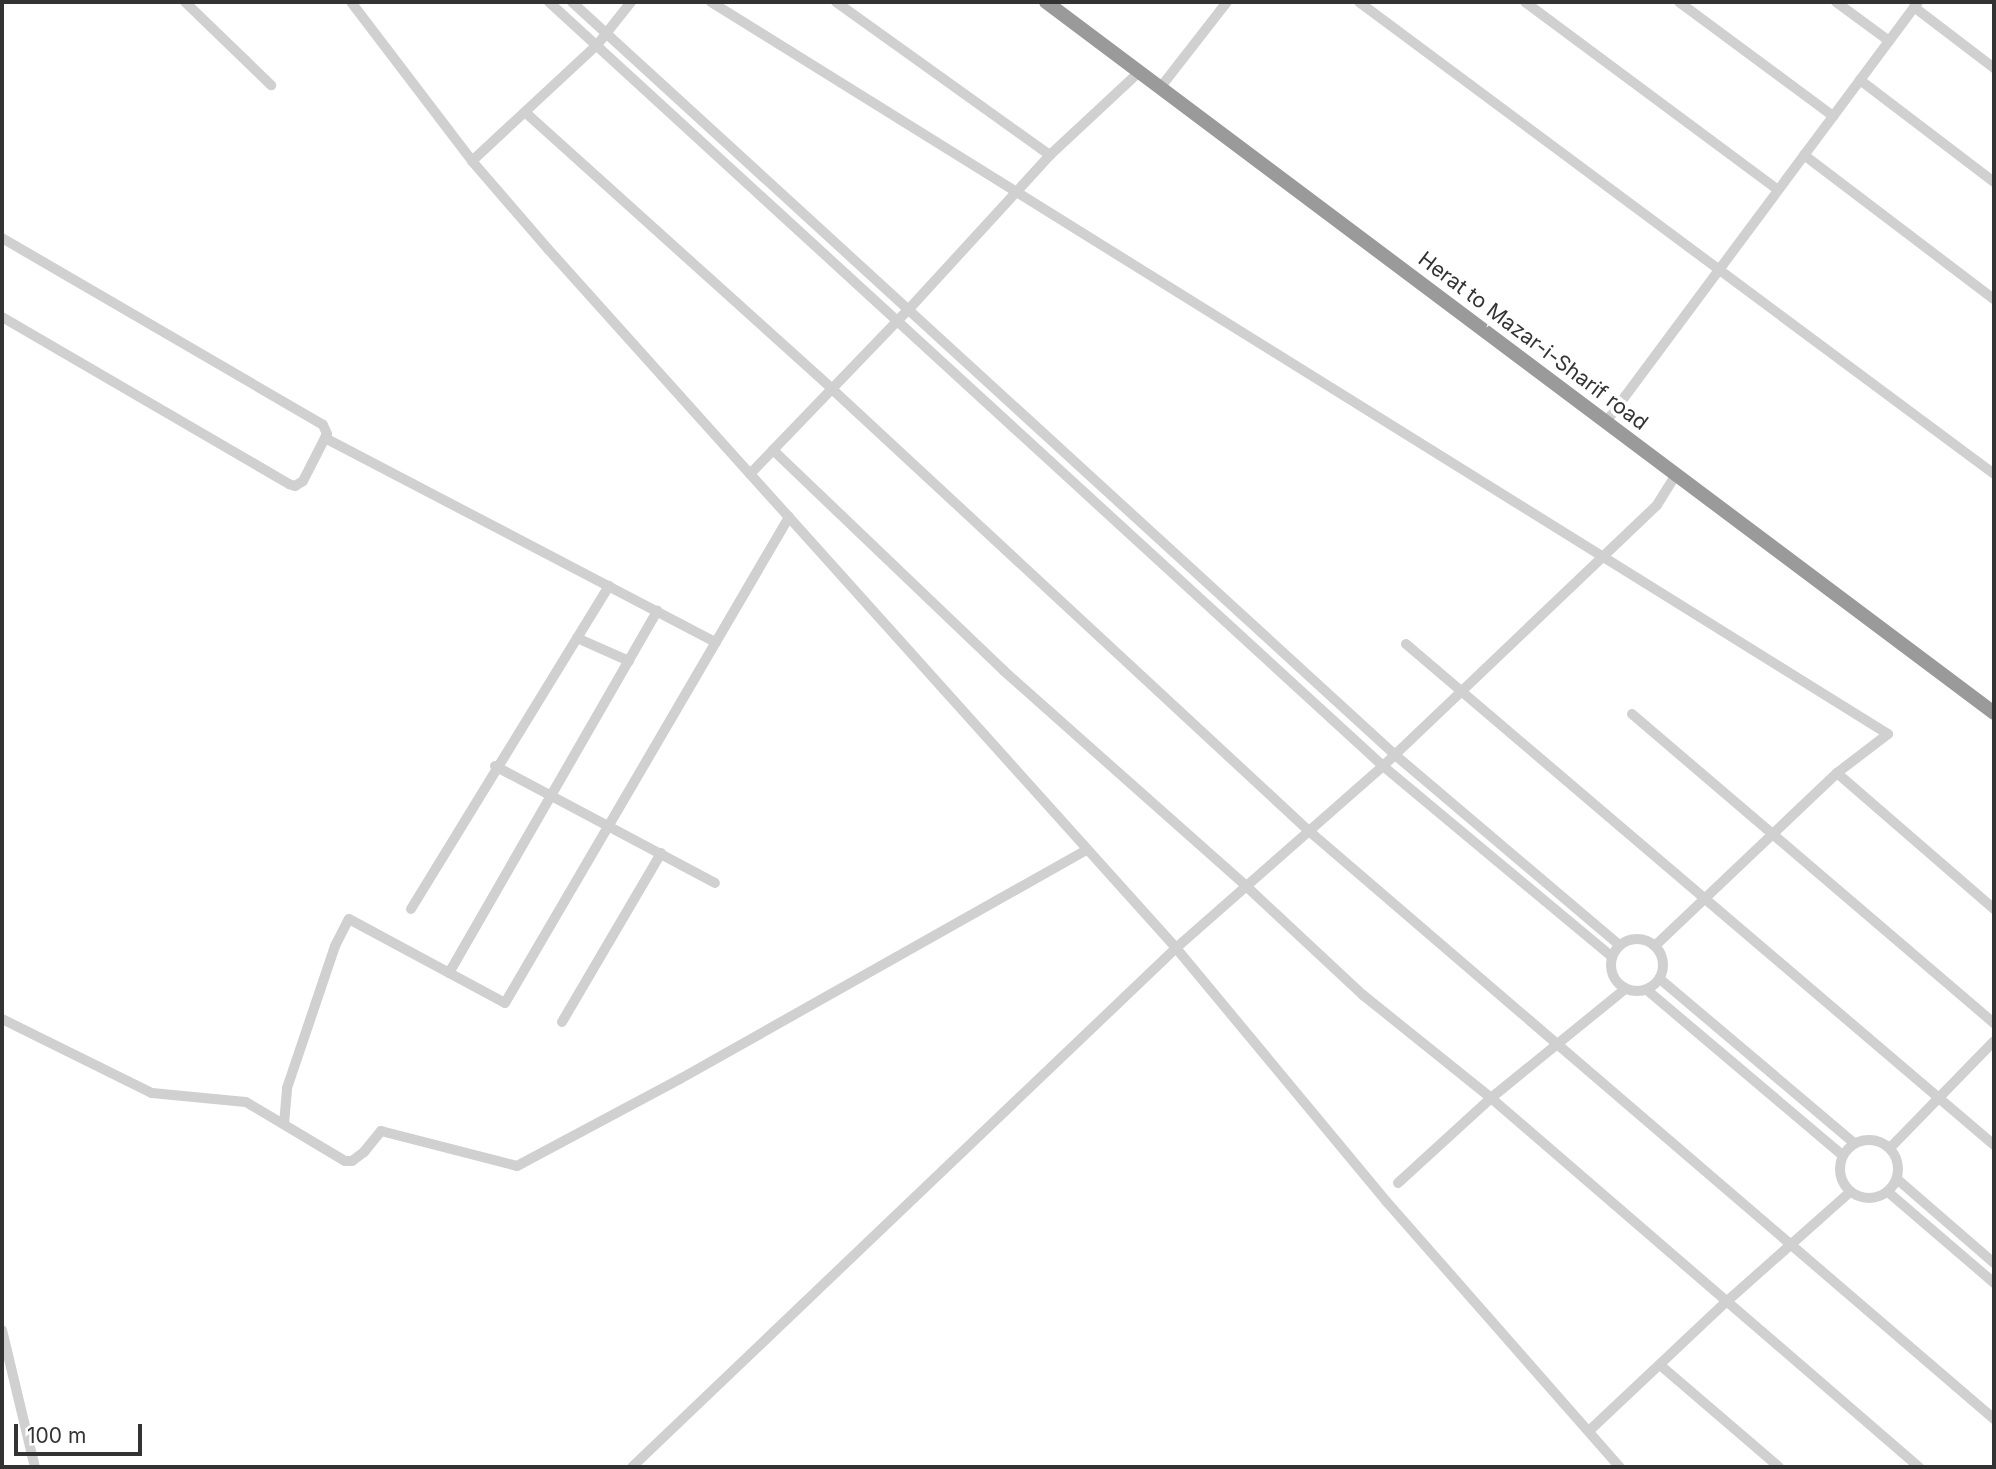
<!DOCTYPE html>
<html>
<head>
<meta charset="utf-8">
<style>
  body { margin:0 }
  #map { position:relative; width:1996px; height:1469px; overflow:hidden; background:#fff; font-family:Inter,sans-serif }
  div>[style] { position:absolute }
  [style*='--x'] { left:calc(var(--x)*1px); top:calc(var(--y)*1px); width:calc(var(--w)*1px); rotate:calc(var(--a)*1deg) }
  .minor>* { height:10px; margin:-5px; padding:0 5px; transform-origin:5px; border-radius:5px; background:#d0d0d0 }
  .minor>.ring { margin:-5px; padding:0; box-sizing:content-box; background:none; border:10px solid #d0d0d0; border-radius:50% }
  .highway>* { height:14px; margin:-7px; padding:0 7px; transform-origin:7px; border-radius:7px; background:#9a9a9a }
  span { translate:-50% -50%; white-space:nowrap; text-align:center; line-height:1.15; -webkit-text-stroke:7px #fff; paint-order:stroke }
  .street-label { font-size:21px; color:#333 }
  .frame { position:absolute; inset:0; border:4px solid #333; pointer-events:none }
  .scale { position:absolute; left:14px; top:1424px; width:128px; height:32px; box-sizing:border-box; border:4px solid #333; border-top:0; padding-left:9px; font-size:21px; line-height:24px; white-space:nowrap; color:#333; -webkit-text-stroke:5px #fff; paint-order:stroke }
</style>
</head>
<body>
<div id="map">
  <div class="minor">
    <i style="--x:185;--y:2;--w:120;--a:44"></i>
    <i style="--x:351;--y:2;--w:200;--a:52.7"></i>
    <i style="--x:472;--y:161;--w:116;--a:49.2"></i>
    <i style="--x:548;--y:249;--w:940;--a:48.06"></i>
    <i style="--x:1176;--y:948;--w:329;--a:50.3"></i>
    <i style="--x:1386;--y:1201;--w:354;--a:48.7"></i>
    <i style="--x:549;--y:2;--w:1131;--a:42.49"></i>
    <i style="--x:1383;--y:766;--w:298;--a:39.8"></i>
    <i style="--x:572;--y:2;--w:1114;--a:42.45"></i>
    <i style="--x:1394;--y:754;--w:295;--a:40.3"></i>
    <i style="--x:711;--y:2;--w:1386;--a:31.88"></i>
    <i style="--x:1888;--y:734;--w:64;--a:142.6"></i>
    <i style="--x:1837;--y:773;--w:251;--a:136.5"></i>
    <i style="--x:836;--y:2;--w:263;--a:35.6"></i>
    <i style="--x:1359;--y:2;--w:791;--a:36.62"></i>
    <i style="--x:1525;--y:2;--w:315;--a:36.6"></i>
    <i style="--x:1679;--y:2;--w:192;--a:36.5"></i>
    <i style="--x:1836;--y:2;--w:66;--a:36.3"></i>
    <i style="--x:1914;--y:7;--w:101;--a:37.3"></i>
    <i style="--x:1860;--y:80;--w:168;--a:37.3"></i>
    <i style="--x:1160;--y:88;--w:109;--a:-52.1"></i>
    <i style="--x:526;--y:113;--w:412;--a:42"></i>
    <i style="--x:832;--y:389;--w:650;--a:42.82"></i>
    <i style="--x:1309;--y:831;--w:903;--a:40.64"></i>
    <i style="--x:1804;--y:155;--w:238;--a:37.2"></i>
    <i style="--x:472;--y:161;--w:171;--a:-42.9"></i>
    <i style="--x:597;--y:45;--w:55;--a:-51.7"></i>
    <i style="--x:2;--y:238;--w:371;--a:30.2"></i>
    <i style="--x:323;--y:425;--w:10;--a:66"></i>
    <i style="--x:327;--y:434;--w:53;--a:117.1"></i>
    <i style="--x:303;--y:481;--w:9;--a:148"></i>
    <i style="--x:295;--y:486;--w:6;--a:-162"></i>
    <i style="--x:289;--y:484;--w:332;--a:-149.8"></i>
    <i style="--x:1606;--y:422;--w:523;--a:-53.39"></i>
    <i style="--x:325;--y:438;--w:441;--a:27.6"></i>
    <i style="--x:773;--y:450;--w:320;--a:43.7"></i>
    <i style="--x:1004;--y:671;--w:324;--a:41.6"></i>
    <i style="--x:1246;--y:886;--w:160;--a:43"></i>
    <i style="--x:1363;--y:995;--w:164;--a:38.8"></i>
    <i style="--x:1491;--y:1098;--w:565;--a:40.77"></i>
    <i style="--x:750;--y:474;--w:229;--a:-46.1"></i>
    <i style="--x:909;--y:309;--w:209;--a:-47.5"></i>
    <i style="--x:1050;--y:155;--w:122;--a:-43"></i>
    <i style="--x:577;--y:638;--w:57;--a:23.9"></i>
    <i style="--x:1406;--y:644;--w:772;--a:40.43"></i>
    <i style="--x:1632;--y:714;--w:476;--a:40.5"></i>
    <i style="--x:495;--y:766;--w:249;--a:28"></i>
    <i style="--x:1837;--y:773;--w:208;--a:40.9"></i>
    <i style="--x:411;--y:909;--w:379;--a:-58.5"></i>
    <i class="ring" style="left:1611px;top:939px;width:42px;height:42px"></i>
    <i style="--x:449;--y:973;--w:418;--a:-60.1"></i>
    <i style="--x:1660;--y:979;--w:254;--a:40.2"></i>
    <i style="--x:1647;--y:990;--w:255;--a:40.2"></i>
    <i style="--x:2;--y:1019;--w:167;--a:26.3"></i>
    <i style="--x:152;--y:1093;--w:94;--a:5.5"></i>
    <i style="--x:246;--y:1102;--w:115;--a:30.8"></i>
    <i style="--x:345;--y:1161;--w:7;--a:0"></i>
    <i style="--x:352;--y:1161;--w:15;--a:-37"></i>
    <i style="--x:364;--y:1152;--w:27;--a:-51"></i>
    <i style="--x:381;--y:1131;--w:140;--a:14.4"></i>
    <i style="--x:517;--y:1166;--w:185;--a:-28.1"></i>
    <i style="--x:680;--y:1079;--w:467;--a:-29.4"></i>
    <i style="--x:562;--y:1022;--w:196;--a:-59.6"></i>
    <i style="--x:284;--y:1124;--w:36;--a:-85"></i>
    <i style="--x:287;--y:1088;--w:150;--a:-71.3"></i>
    <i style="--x:335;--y:946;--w:30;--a:-63"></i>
    <i style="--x:349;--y:919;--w:177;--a:28.3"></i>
    <i style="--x:505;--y:1003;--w:563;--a:-59.7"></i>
    <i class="ring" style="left:1840px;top:1140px;width:48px;height:48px"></i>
    <i style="--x:1890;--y:1148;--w:149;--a:-45.8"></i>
    <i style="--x:1897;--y:1179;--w:128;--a:40.9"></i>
    <i style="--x:1398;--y:1183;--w:126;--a:-42.4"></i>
    <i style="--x:1491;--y:1098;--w:173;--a:-39.1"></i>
    <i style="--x:1888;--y:1192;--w:140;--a:40.6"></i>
    <i style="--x:2;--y:1330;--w:141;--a:76.5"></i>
    <i style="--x:1660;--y:1365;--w:157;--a:40.6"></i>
    <i style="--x:1590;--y:1430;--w:185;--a:-43.3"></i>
    <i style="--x:1725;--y:1303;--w:167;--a:-41.6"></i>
    <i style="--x:632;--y:1467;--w:752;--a:-43.65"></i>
    <i style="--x:1176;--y:948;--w:276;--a:-41.3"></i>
    <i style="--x:1383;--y:766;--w:378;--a:-43.6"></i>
    <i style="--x:1657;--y:505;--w:36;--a:-58"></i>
  </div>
  <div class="highway">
    <i style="--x:1046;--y:2;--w:1185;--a:36.87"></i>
  </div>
  <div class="street-label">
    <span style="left:1533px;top:341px;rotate:37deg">Herat to Mazar-i-Sharif road</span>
  </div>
  <div class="frame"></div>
  <div class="scale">100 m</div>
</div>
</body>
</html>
